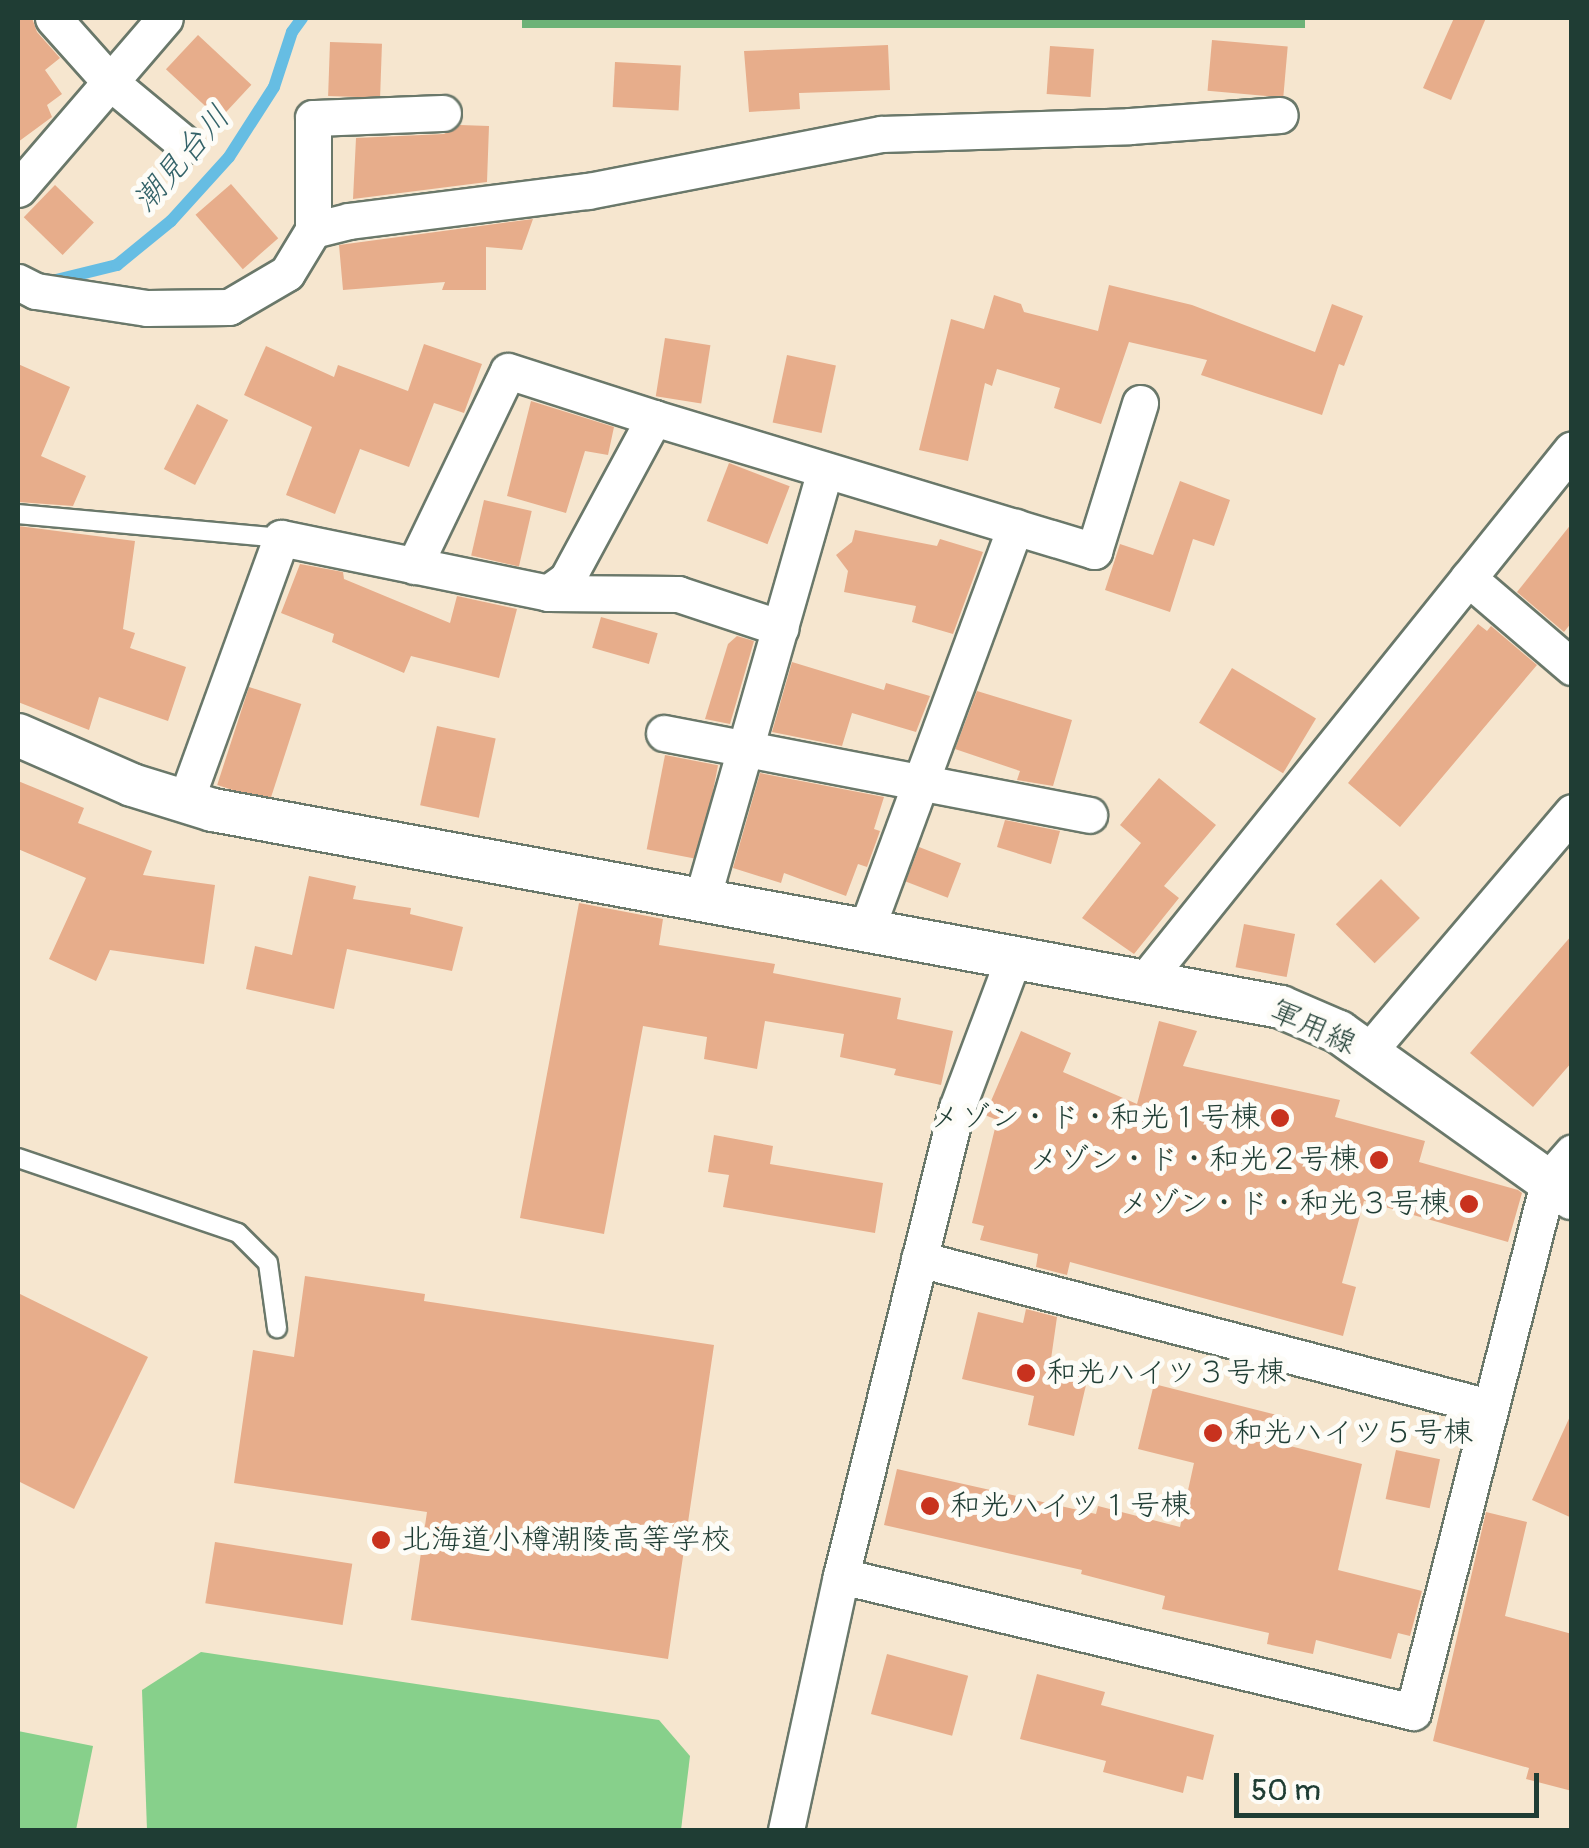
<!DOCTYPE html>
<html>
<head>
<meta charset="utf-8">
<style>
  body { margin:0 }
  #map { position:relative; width:1589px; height:1848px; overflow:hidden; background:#f6e6cf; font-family:Pangolin,"Klee One",sans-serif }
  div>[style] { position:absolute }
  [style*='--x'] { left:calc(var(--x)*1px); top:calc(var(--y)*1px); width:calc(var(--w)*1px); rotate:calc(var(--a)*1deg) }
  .green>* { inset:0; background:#87d08b }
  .forest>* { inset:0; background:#6db277; transform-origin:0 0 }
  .stream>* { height:12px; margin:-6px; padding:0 6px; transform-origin:6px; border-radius:6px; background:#66bde3 }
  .building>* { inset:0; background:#e7ad8b; transform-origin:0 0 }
  .roads { filter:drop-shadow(2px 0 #6a786a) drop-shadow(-2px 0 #6a786a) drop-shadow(0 2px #6a786a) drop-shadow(0 -2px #6a786a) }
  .service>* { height:18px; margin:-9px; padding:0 9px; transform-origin:9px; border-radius:9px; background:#fff }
  .minor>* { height:35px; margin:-17.5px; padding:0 17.5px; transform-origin:17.5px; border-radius:17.5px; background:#fff }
  .tertiary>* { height:42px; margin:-21px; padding:0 21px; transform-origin:21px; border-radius:21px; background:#fff }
  .dots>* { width:28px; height:28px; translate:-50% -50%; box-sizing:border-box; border:5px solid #fdfcf7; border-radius:50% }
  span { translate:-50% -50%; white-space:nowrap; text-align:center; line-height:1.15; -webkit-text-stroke:10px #fdfcf7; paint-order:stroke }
  .street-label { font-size:30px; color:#1f3d34 }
  .poi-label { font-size:30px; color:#1f3d34 }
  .right { translate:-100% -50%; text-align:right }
  .left { translate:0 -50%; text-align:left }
  .water-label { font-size:32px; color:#346369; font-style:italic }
  .frame { position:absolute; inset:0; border:20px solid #1f3d34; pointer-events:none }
  .scale { position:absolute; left:1234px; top:1773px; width:305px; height:45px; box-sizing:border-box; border:5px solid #1f3d34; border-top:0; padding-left:12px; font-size:30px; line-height:35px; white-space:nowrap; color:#1f3d34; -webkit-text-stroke:8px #fdfcf7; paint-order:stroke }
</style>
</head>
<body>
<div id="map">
  <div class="green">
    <i style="clip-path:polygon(201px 1652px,659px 1720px,690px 1756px,681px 1830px,147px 1830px,142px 1690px)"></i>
    <i style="clip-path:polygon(18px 1731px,93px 1746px,76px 1830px,18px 1830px)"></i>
  </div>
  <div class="forest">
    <i style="left:522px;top:18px;width:783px;height:10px"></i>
  </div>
  <div class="stream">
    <i style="--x:52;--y:281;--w:67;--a:-13.8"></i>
    <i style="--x:117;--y:265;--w:70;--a:-39.2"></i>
    <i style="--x:171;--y:221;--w:86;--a:-47.8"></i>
    <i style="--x:229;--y:157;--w:83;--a:-57.3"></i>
    <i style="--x:274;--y:87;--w:58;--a:-71.9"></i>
    <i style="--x:292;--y:32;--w:17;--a:-54"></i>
  </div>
  <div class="building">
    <i style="clip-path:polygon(18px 18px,32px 18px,37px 32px,60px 58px,45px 70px,62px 94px,47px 105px,52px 117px,18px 142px)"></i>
    <i style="clip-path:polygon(1454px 18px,1486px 18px,1451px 100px,1423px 88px)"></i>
    <i style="left:198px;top:35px;width:73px;height:47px;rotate:43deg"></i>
    <i style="left:1212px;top:40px;width:76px;height:51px;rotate:5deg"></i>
    <i style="left:330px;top:42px;width:52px;height:54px;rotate:2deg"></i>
    <i style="clip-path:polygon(888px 45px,890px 90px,799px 93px,800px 109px,749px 112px,744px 51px)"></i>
    <i style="left:1050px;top:46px;width:44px;height:48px;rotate:4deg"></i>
    <i style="left:615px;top:62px;width:66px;height:45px;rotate:3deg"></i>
    <i style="clip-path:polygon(460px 125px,489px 126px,487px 182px,353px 199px,356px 138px,444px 134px)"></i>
    <i style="left:231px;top:184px;width:72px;height:47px;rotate:49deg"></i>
    <i style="left:55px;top:185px;width:54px;height:45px;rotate:44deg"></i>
    <i style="clip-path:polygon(533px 219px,522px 250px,486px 247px,486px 290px,442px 290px,445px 282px,343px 290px,339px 245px)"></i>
    <i style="clip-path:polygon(1109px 285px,1192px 305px,1315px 352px,1332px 304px,1363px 316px,1344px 366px,1339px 364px,1322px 415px,1201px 375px,1207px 360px,1129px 342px,1101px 424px,1054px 408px,1060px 388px,997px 369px,992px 386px,985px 383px,968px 461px,919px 450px,951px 319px,984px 329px,994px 295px,1021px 304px,1024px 312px,1098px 331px)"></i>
    <i style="left:665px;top:338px;width:46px;height:59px;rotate:9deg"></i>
    <i style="clip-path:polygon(424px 344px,482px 364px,464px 413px,434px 403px,409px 467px,360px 449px,335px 514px,286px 495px,312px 427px,244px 395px,266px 346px,334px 377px,338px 365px,408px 391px)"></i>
    <i style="left:787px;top:355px;width:50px;height:69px;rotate:12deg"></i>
    <i style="clip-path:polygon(18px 364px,70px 387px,41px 456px,86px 476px,73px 506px,18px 502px)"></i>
    <i style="clip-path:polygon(531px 401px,614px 427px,608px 455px,585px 451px,566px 513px,507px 496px)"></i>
    <i style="left:197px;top:404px;width:35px;height:73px;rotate:27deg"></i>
    <i style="left:729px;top:463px;width:65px;height:62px;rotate:21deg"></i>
    <i style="clip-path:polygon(1180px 481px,1230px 500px,1214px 546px,1193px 539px,1170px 612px,1105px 590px,1120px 544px,1153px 555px)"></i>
    <i style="left:484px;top:500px;width:49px;height:57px;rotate:13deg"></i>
    <i style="clip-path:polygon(1572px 523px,1572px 622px,1564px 632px,1517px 592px)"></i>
    <i style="clip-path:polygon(18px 526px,135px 541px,123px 629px,135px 633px,130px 648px,186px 667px,168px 721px,99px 697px,89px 730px,18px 702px)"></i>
    <i style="clip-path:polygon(855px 530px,937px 546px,940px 539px,983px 552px,953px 634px,912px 622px,916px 606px,844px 592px,848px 571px,836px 555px,852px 542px)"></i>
    <i style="clip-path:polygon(300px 564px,343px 572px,344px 579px,450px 623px,457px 596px,517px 609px,499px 678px,411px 656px,404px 673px,332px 642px,334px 634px,281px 613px)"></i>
    <i style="left:601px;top:617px;width:59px;height:32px;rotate:16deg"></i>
    <i style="clip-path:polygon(1478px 624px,1487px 631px,1491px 626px,1537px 665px,1400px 827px,1348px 783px)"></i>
    <i style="clip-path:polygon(737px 636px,754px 641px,730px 724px,705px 719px,728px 644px)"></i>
    <i style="clip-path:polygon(792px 662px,884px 690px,886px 683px,930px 696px,916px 732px,852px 713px,842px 746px,772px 732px)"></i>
    <i style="left:1232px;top:668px;width:98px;height:64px;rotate:31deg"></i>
    <i style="left:249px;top:687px;width:55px;height:103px;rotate:18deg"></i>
    <i style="clip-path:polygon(977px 691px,1072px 720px,1053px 786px,1017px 780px,1020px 771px,955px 749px)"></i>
    <i style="left:437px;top:726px;width:60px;height:81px;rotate:12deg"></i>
    <i style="left:665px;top:755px;width:54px;height:96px;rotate:11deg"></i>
    <i style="clip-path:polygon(760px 773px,884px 797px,874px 829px,880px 831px,867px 867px,858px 864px,846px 896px,784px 873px,781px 883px,733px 868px)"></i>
    <i style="clip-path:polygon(1159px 778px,1216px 825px,1164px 886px,1179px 898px,1134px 954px,1082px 918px,1141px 843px,1120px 825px)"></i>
    <i style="clip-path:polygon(18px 781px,84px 808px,78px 823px,152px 851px,143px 875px,215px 885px,204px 964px,110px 950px,96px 981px,49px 959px,86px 878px,18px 849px)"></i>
    <i style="clip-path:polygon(1005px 820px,1060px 831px,1051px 864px,997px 847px)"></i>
    <i style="left:919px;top:847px;width:45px;height:37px;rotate:21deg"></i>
    <i style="clip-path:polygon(309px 876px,356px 886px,353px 899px,411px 908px,410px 914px,463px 927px,452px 971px,347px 949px,334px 1009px,246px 989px,255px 946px,292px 955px)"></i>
    <i style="left:1381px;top:879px;width:55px;height:64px;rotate:45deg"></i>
    <i style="clip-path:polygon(579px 903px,663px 919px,659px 945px,775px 964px,773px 973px,901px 998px,897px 1019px,953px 1031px,941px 1085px,894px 1075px,896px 1069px,840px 1057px,844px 1034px,765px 1021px,757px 1069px,704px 1059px,707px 1037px,643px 1026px,604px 1234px,520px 1218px)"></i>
    <i style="left:1244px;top:924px;width:52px;height:44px;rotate:11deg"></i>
    <i style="clip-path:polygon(1572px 935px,1572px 1062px,1533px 1107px,1470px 1053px)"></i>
    <i style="clip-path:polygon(1159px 1021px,1197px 1031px,1183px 1066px,1340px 1100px,1335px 1117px,1425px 1141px,1419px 1162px,1518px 1190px,1522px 1193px,1508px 1242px,1364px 1201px,1342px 1283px,1356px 1287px,1343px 1336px,1070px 1262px,1067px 1275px,1036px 1267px,1038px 1254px,980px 1240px,984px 1226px,972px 1223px,997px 1120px,985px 1115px,1021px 1031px,1071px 1053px,1063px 1072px,1137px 1104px)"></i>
    <i style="clip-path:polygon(714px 1135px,773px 1146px,770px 1164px,883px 1183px,875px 1233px,723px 1207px,729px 1175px,708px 1172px)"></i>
    <i style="clip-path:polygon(305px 1276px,425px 1294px,424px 1301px,714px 1345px,668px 1659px,411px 1620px,427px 1512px,234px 1483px,253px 1350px,294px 1357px)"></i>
    <i style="clip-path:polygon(18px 1293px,148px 1357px,74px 1509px,18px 1481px)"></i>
    <i style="clip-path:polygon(1026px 1309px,1057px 1317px,1051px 1359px,1090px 1368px,1074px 1436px,1028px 1425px,1034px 1396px,962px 1379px,978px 1312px,1023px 1323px)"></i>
    <i style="clip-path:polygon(1154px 1384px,1289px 1418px,1282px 1444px,1362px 1464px,1338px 1570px,1422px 1591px,1410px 1636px,1398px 1633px,1391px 1659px,1316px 1640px,1313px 1654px,1267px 1644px,1269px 1633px,1162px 1609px,1165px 1596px,1081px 1574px,1082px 1570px,884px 1525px,897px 1469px,1096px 1514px,1098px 1506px,1180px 1527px,1194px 1463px,1138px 1449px)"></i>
    <i style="clip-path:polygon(1572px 1412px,1572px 1518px,1532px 1500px)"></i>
    <i style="left:1396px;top:1450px;width:45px;height:50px;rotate:12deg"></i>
    <i style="clip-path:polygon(1486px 1512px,1527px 1522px,1505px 1616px,1572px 1634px,1572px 1791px,1526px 1779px,1529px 1768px,1433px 1741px)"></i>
    <i style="left:215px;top:1542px;width:139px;height:62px;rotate:9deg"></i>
    <i style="left:887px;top:1654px;width:84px;height:62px;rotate:15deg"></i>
    <i style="clip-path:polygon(1037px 1674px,1105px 1692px,1101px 1705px,1214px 1735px,1203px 1780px,1187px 1776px,1183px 1793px,1103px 1772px,1106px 1761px,1020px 1739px)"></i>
  </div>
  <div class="roads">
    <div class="service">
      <i style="--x:18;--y:514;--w:264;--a:5.2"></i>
      <i style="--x:18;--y:1158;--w:232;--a:18.8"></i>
      <i style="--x:238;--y:1233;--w:42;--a:45"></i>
      <i style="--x:268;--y:1263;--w:66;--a:82.1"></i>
    </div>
    <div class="minor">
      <i style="--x:53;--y:18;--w:86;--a:48.3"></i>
      <i style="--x:110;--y:82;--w:99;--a:39.7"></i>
      <i style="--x:18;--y:189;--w:225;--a:-49.3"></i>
      <i style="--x:313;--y:230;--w:112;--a:-90"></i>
      <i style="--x:313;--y:118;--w:130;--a:-2.2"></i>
      <i style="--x:18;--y:282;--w:20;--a:27"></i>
      <i style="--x:36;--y:291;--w:112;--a:8.7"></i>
      <i style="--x:147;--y:308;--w:82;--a:-0.7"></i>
      <i style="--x:229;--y:307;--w:67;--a:-30.4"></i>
      <i style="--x:287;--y:273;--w:50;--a:-58.8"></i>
      <i style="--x:313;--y:230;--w:37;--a:-14"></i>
      <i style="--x:349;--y:221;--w:241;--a:-7.2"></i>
      <i style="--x:588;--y:191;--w:298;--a:-11"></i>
      <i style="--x:881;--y:134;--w:249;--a:-1.8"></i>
      <i style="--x:1130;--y:126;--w:150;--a:-4.2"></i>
      <i style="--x:414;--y:566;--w:216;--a:-64.3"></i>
      <i style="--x:508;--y:371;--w:153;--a:17.8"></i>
      <i style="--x:1468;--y:578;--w:137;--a:40.6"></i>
      <i style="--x:548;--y:593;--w:130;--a:0.4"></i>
      <i style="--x:678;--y:594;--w:108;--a:18.3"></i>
      <i style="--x:664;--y:733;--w:433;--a:10.9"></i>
      <i style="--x:185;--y:802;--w:281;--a:-70"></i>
      <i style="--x:281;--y:538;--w:273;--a:11.6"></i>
      <i style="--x:548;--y:593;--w:24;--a:-36"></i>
      <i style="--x:567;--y:579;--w:183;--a:-61.6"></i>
      <i style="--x:654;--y:418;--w:460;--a:16.8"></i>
      <i style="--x:1094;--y:551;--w:155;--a:-72.7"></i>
      <i style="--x:702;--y:899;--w:446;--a:-74"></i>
      <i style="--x:866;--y:930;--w:430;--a:-69.7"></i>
      <i style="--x:1142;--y:984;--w:686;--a:-51.21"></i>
      <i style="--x:1368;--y:1052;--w:315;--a:-49.6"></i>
      <i style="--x:919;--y:1259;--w:589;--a:14.56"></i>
      <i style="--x:841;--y:1576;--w:588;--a:13.37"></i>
      <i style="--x:1413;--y:1712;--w:550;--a:-75.69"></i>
      <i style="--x:1549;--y:1179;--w:35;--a:-49"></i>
      <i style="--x:786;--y:1830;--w:260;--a:-77.8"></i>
      <i style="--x:841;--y:1576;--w:482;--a:-76.1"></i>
      <i style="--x:957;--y:1108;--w:159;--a:-69.4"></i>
    </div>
    <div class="tertiary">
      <i style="--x:18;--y:735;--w:124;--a:23.7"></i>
      <i style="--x:132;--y:785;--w:85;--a:17.2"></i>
      <i style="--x:213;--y:810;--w:1086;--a:10.45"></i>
      <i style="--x:1281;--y:1007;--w:63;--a:23.3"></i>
      <i style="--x:1339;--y:1032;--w:286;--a:35.5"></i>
    </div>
  </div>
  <div class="dots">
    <i style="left:1280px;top:1118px;background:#c8321e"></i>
    <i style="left:1379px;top:1160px;background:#c8321e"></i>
    <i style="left:1469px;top:1204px;background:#c8321e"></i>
    <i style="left:1026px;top:1373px;background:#c8321e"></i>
    <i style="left:1213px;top:1433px;background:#c8321e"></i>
    <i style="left:930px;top:1506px;background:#c8321e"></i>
    <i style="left:381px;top:1540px;background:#c8321e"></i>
  </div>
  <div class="street-label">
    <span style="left:1313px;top:1028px;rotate:24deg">軍用線</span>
  </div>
  <div class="poi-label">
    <span class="right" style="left:1260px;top:1118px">メゾン・ド・和光１号棟</span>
    <span class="right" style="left:1359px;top:1160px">メゾン・ド・和光２号棟</span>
    <span class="right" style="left:1449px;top:1204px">メゾン・ド・和光３号棟</span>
    <span class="left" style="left:1046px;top:1373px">和光ハイツ３号棟</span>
    <span class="left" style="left:1233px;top:1433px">和光ハイツ５号棟</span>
    <span class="left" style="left:950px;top:1506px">和光ハイツ１号棟</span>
    <span class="left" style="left:401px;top:1540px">北海道小樽潮陵高等学校</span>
  </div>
  <div class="water-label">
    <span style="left:182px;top:159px;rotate:-49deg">潮見台川</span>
  </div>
  <div class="frame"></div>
  <div class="scale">50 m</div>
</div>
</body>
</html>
